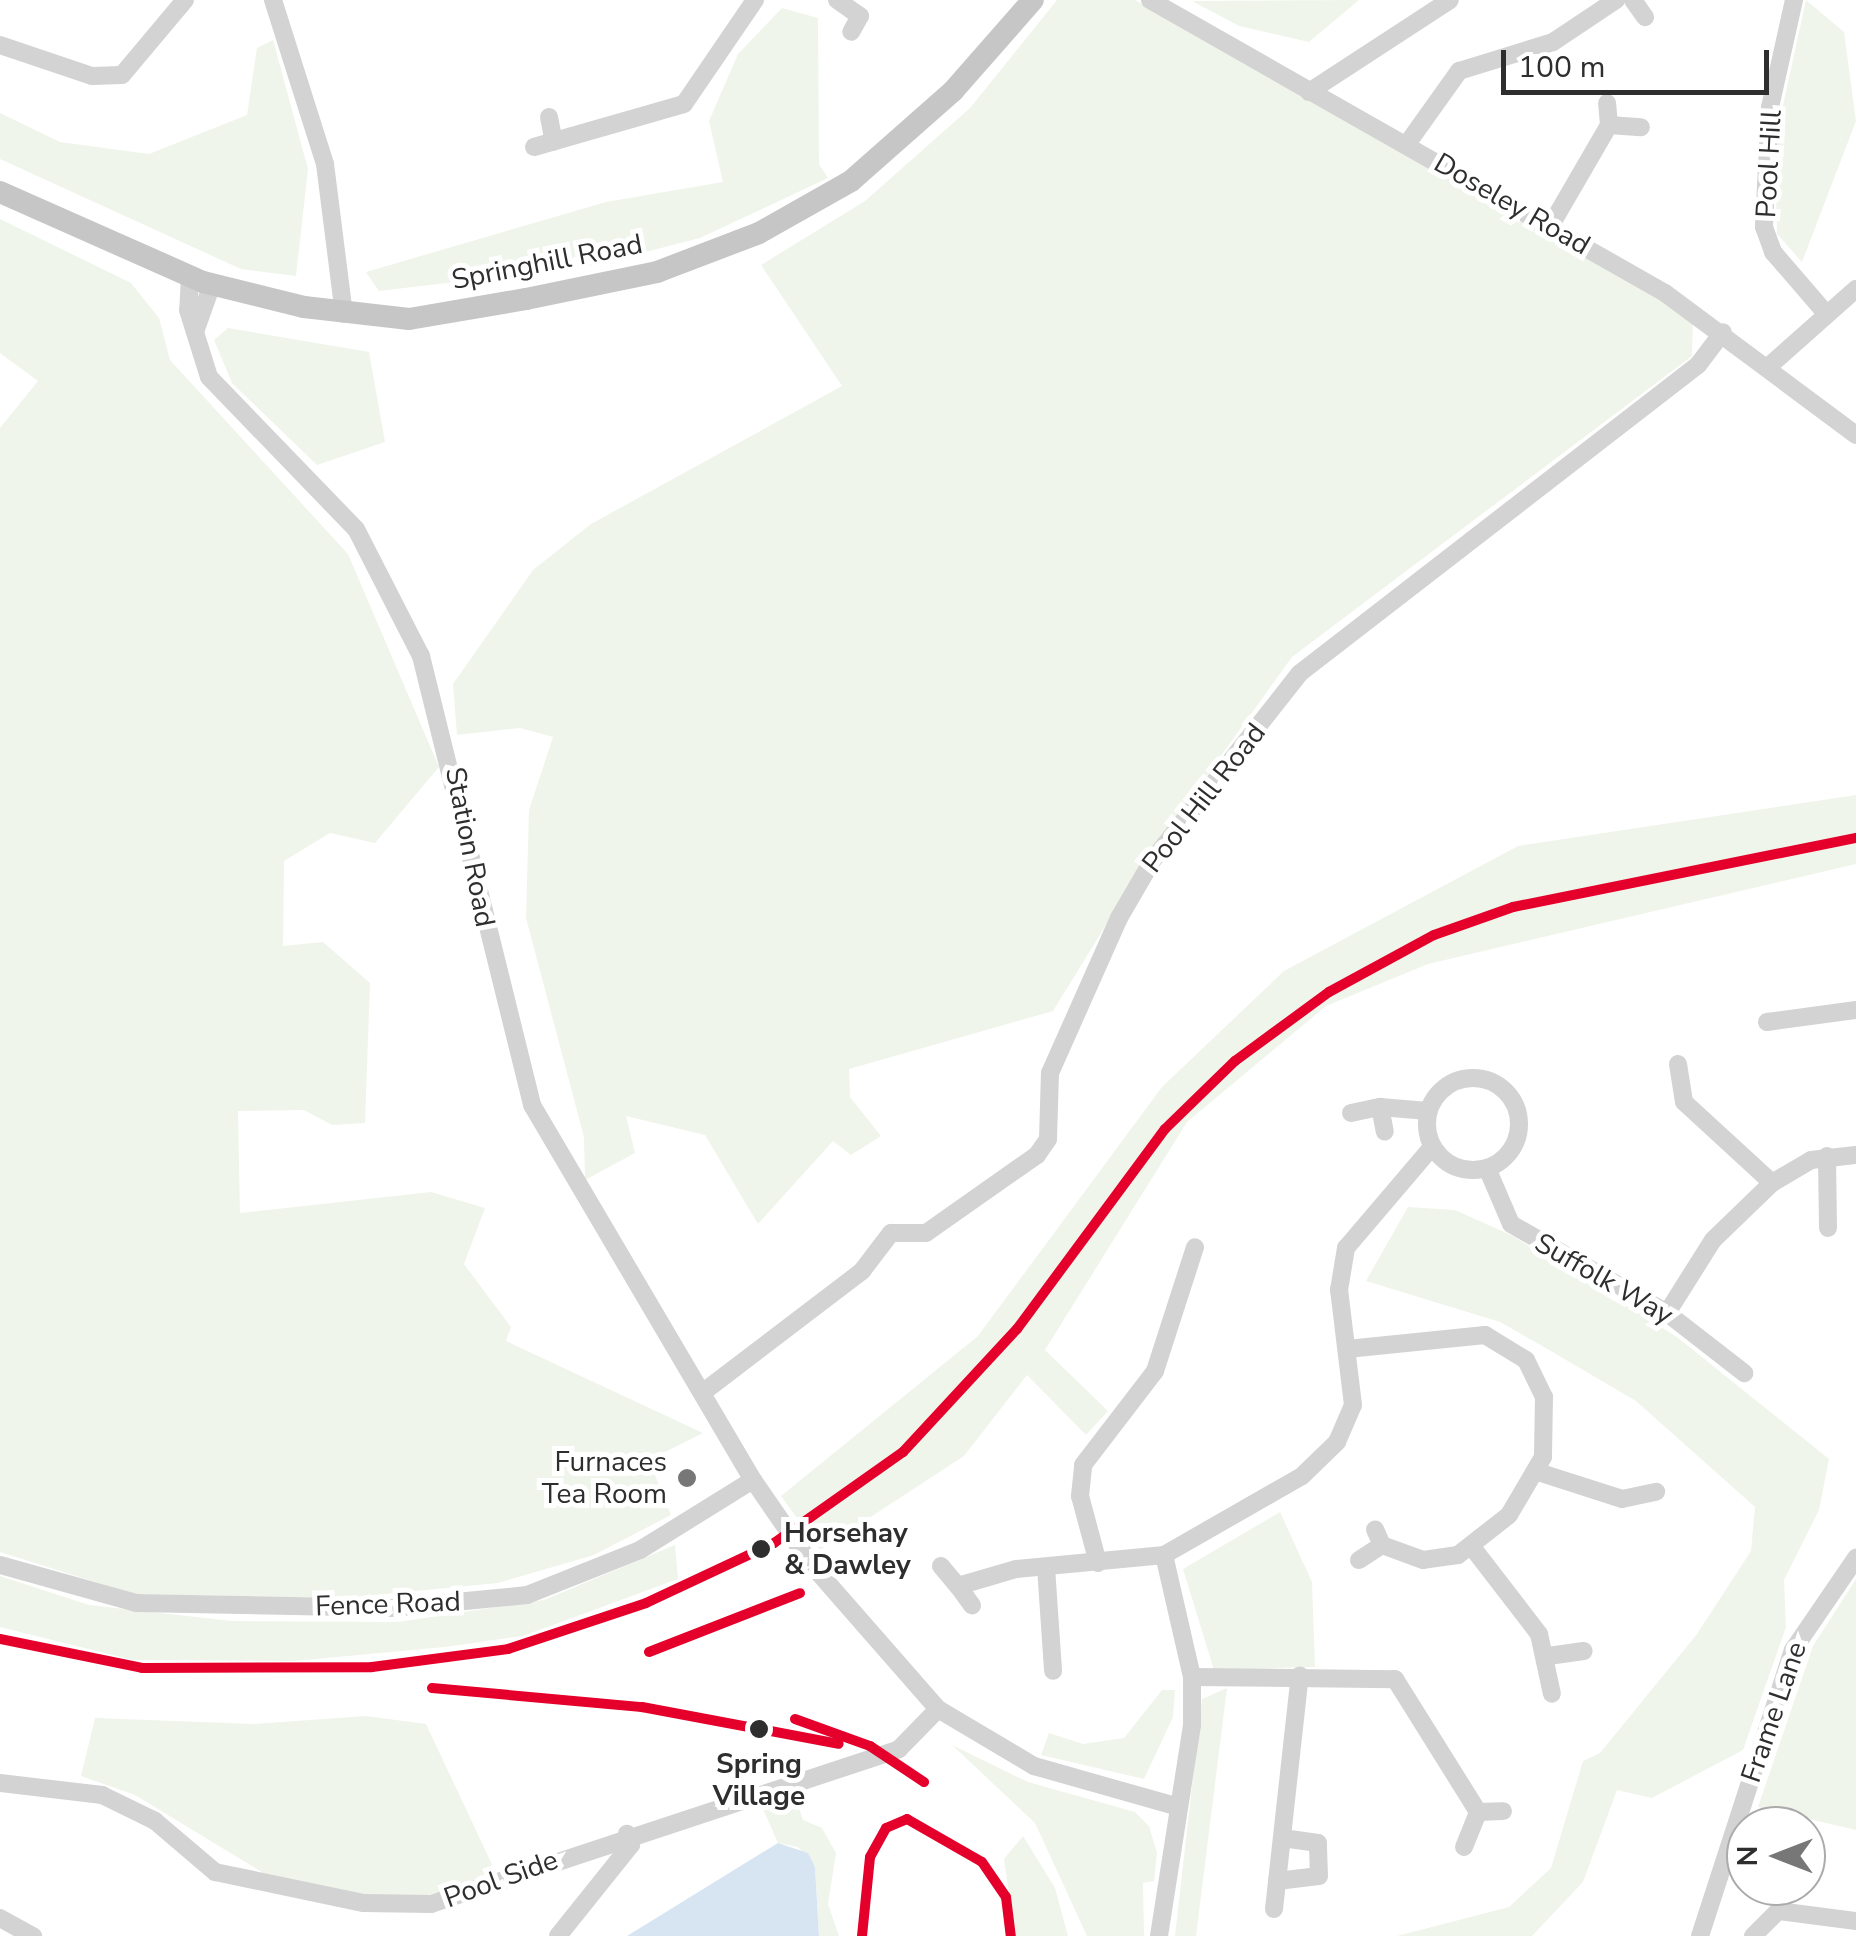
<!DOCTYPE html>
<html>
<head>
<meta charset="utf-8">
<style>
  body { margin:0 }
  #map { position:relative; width:1856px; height:1936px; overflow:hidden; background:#fff; font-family:"Nunito Sans",sans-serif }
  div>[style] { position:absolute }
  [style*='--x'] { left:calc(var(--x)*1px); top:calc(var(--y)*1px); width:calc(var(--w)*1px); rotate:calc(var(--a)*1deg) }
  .green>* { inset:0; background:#f0f5eb }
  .water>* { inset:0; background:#d7e5f2 }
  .minor>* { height:18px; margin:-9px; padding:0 9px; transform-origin:9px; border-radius:9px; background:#d3d3d3 }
  .minor>.ring { margin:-9px; padding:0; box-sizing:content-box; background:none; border:18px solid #d3d3d3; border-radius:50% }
  .major>* { height:22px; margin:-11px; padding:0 11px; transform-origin:11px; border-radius:11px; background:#c6c6c6 }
  .rail-1>* { height:10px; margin:-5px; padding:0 5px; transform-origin:5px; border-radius:5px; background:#e4002b }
  .dots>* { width:28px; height:28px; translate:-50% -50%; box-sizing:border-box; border:5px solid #fff; border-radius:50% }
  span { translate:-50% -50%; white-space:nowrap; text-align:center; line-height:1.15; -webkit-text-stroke:10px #fff; paint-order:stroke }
  .street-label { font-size:28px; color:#2e2e2e }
  .poi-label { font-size:28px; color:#2e2e2e }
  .right { translate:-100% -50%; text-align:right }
  .stop-label { font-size:28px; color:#2e2e2e; font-weight:700 }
  .left { translate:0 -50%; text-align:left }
  .north { position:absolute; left:1726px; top:1806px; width:100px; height:100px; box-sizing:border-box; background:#fff; border:2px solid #ababab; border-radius:50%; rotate:270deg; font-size:28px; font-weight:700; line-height:40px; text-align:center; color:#2e2e2e }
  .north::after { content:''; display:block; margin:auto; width:35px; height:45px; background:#777; clip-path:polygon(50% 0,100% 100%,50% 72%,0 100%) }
  .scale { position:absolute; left:1501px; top:50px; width:268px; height:45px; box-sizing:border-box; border:5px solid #2e2e2e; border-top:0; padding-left:12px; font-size:30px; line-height:35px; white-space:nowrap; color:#2e2e2e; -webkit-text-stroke:8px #fff; paint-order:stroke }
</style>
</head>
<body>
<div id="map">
  <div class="green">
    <i style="clip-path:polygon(1057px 0,1135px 0,1693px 317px,1692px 356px,1292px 657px,1146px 860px,1053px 1011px,849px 1069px,850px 1097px,881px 1136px,851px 1155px,833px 1141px,758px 1224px,705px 1135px,626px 1116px,635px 1153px,585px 1180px,584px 1137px,526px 918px,529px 810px,553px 737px,520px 728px,457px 735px,453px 684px,533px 570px,591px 524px,842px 386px,761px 265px,865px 201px,970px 108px)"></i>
    <i style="clip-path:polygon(1359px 0,1309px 42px,1239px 26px,1192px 1px)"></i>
    <i style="clip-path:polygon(1806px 0,1844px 32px,1856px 121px,1802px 262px,1777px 234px,1775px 142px)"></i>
    <i style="clip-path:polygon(782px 8px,818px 18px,819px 164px,828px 178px,700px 238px,591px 266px,379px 291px,366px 272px,606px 202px,723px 182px,709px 121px,738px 54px)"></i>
    <i style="clip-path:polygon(273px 40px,308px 169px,296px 276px,241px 269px,0 159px,0 113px,60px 142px,149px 154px,247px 115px,257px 48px)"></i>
    <i style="clip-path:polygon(0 219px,131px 283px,159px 318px,170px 360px,348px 554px,439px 767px,375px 843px,330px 833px,284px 861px,283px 946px,323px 942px,370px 983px,365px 1123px,332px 1125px,304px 1110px,238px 1111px,240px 1213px,431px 1192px,485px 1208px,464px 1264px,511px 1327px,506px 1341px,703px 1433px,649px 1460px,671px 1515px,594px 1555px,498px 1583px,344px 1598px,133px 1594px,0 1552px,0 428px,38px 381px,0 353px)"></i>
    <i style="clip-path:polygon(228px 328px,369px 352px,385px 442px,317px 465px,232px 383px,214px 340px)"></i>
    <i style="clip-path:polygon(1856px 795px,1856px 864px,1428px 964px,1326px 1006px,1187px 1122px,1045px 1350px,1108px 1411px,1086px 1435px,1027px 1375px,964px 1456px,820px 1550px,781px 1496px,978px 1336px,1162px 1087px,1284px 971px,1518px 846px)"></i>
    <i style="clip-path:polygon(1408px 1207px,1455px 1210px,1513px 1236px,1677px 1337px,1829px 1459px,1819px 1510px,1784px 1580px,1786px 1627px,1743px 1750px,1652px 1798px,1617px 1790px,1583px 1882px,1532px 1936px,1397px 1936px,1509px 1907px,1551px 1868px,1583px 1761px,1600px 1753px,1697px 1634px,1751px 1551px,1755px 1507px,1636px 1401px,1544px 1347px,1500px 1322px,1366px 1281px)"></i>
    <i style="clip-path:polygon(1280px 1512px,1312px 1582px,1315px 1667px,1214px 1670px,1183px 1569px)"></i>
    <i style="clip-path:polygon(675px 1545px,678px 1579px,523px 1636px,445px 1647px,294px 1661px,133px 1660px,0 1627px,0 1576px,89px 1605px,232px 1621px,398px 1622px,544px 1600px)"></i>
    <i style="clip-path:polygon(1856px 1579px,1856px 1830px,1758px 1807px,1813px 1646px)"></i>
    <i style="clip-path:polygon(1227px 1688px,1196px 1936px,1175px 1936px,1202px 1699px)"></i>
    <i style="clip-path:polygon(1162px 1690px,1175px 1690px,1173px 1717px,1144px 1779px,1041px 1755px,1049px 1733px,1083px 1744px,1124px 1738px)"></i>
    <i style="clip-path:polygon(366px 1716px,426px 1724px,497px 1875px,428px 1895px,371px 1896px,265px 1874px,135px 1795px,81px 1776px,95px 1718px,254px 1724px)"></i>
    <i style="clip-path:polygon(952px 1745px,1028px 1782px,1135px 1812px,1149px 1826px,1157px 1853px,1154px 1881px,1143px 1883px,1144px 1936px,1087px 1936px,1035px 1823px)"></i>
    <i style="clip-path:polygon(793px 1790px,803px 1820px,822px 1828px,836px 1853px,828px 1904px,839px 1936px,819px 1936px,815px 1866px,798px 1847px,778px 1843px,759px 1800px)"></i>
    <i style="clip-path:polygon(1023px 1836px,1055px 1888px,1068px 1936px,1015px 1936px,1004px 1859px)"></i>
  </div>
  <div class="water">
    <i style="clip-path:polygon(778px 1843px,808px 1853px,815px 1867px,819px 1936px,627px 1936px)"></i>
  </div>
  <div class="minor">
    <i style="--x:273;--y:0;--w:172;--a:72.4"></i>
    <i style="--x:325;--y:164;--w:151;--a:82.8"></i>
    <i style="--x:837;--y:0;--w:28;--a:35"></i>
    <i style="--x:860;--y:16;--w:18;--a:119"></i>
    <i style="--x:1150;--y:0;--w:593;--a:29.64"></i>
    <i style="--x:1665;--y:293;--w:238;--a:36.6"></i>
    <i style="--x:1633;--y:0;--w:21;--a:55"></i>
    <i style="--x:1794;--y:0;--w:110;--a:102.6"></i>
    <i style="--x:1770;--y:107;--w:120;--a:92.9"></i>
    <i style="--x:1764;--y:227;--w:27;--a:70"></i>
    <i style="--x:1773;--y:252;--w:78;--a:49.2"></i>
    <i style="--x:0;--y:45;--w:97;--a:18.6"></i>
    <i style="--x:92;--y:76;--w:30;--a:-2"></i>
    <i style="--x:122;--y:75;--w:98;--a:-50"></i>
    <i style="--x:1309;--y:92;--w:168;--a:-33.1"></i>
    <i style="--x:549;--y:117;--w:25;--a:79"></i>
    <i style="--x:1609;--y:125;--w:32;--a:4"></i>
    <i style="--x:1407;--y:144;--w:90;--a:-54.5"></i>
    <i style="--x:1459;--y:71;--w:98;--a:-17.1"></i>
    <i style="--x:1553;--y:42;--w:76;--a:-33.7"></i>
    <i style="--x:534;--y:147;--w:156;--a:-16"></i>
    <i style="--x:684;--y:104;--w:126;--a:-55.7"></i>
    <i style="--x:1551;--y:225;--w:116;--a:-59.9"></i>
    <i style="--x:1609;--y:125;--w:22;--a:-95"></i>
    <i style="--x:190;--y:276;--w:34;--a:93"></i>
    <i style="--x:188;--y:310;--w:70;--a:72.6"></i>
    <i style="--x:209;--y:377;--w:211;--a:46"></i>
    <i style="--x:356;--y:529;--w:143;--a:62.9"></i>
    <i style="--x:421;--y:656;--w:463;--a:76.1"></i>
    <i style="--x:532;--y:1105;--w:435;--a:59.5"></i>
    <i style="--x:753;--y:1480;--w:102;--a:55.4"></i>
    <i style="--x:811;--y:1564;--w:193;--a:48.8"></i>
    <i style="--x:938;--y:1709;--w:112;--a:30.7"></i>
    <i style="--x:1034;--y:1766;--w:147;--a:15.8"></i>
    <i style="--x:195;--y:332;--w:51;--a:-70.5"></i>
    <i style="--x:1768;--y:367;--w:118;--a:-41.6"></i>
    <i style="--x:1767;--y:1022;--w:90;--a:-7.7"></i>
    <i style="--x:1678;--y:1064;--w:38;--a:81"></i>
    <i style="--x:1684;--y:1102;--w:120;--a:42.6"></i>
    <i class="ring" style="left:1427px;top:1078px;width:74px;height:74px"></i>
    <i style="--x:1380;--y:1107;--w:48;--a:4.8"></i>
    <i style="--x:1351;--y:1113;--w:30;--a:-12"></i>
    <i style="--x:1380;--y:1107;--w:25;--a:79"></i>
    <i style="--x:1827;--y:1156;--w:72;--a:89.2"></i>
    <i style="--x:1487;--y:1168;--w:61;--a:66.8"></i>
    <i style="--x:1511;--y:1224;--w:180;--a:29.7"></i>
    <i style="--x:1667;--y:1313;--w:98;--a:37.9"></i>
    <i style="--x:1667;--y:1313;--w:86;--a:-57.8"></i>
    <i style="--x:1713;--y:1240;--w:82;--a:-44"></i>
    <i style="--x:1772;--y:1183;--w:45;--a:-30.5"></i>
    <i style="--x:1811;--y:1160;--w:45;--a:-6.3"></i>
    <i style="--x:1347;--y:1349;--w:139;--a:-5.8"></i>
    <i style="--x:1485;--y:1335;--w:48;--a:31.4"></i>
    <i style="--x:1526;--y:1360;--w:41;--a:64.1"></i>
    <i style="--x:1544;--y:1397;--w:60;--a:91"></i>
    <i style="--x:1543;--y:1457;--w:67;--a:120.4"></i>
    <i style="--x:1509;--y:1515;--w:65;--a:141.9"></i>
    <i style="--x:1458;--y:1555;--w:35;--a:172"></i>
    <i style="--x:1423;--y:1560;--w:44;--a:-159.9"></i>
    <i style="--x:702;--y:1393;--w:201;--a:-37.3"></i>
    <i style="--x:862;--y:1271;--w:48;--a:-52.7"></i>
    <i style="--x:891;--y:1233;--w:35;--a:0"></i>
    <i style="--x:926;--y:1233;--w:136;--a:-35.1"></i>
    <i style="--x:1037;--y:1155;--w:19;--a:-55"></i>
    <i style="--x:1048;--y:1139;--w:66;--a:-88.3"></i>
    <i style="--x:1050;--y:1073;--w:170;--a:-66"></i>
    <i style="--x:1119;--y:918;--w:66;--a:-59.9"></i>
    <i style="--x:1152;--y:861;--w:239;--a:-51.8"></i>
    <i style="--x:1300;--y:673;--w:503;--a:-37.74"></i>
    <i style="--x:1698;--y:365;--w:41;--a:-52.9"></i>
    <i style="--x:1538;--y:1472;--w:88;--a:17.8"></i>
    <i style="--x:1622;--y:1499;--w:35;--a:-12"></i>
    <i style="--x:1472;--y:1547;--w:110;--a:52.4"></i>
    <i style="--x:1539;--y:1634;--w:61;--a:77.8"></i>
    <i style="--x:1359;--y:1560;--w:27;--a:-33"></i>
    <i style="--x:1382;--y:1545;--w:17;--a:-114"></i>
    <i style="--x:1098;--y:1563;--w:69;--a:-105"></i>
    <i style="--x:1080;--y:1496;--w:31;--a:-84"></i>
    <i style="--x:1083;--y:1465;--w:118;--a:-52.5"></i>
    <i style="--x:1155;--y:1371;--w:130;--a:-72.1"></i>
    <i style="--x:0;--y:1565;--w:141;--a:15.6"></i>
    <i style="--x:136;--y:1603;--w:257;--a:1.1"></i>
    <i style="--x:393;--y:1608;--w:135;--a:-5.5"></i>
    <i style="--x:527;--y:1595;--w:122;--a:-21.7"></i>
    <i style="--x:640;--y:1550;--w:133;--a:-31.8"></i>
    <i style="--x:941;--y:1566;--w:26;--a:50"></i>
    <i style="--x:958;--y:1586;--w:60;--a:-16.3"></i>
    <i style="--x:1016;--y:1569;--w:149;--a:-5.4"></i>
    <i style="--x:1164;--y:1555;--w:159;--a:-29.8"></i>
    <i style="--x:1302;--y:1476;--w:49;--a:-44.2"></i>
    <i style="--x:1337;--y:1442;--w:40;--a:-66.6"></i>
    <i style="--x:1353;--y:1405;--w:116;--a:-96.9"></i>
    <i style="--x:1339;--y:1290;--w:43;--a:-80.5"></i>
    <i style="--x:1346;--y:1248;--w:133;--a:-49.6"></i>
    <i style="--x:1046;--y:1567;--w:104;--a:86.1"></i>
    <i style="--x:958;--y:1586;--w:24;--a:54"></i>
    <i style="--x:1548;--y:1656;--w:36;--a:-8"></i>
    <i style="--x:1192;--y:1677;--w:203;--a:0.6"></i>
    <i style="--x:1395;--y:1679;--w:157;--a:58"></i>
    <i style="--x:0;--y:1783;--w:103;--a:6.7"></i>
    <i style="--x:102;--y:1795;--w:59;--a:26.1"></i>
    <i style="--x:155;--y:1821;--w:79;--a:40.4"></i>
    <i style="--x:215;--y:1872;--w:152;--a:11.8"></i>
    <i style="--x:364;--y:1903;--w:67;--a:0.9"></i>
    <i style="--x:431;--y:1904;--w:493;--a:-18.3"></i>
    <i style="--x:899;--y:1749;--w:56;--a:-45.7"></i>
    <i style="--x:1464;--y:1847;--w:38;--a:-68"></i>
    <i style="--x:1478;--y:1812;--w:25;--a:-2"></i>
    <i style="--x:1277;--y:1881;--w:42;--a:-6.8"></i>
    <i style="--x:1319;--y:1876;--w:33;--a:-92"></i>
    <i style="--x:1318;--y:1843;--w:36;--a:-172"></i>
    <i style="--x:1274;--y:1909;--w:235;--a:-83.7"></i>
    <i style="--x:0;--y:1918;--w:38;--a:29"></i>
    <i style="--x:558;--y:1936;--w:117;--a:-51.3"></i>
    <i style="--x:631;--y:1845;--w:12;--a:-110"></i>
    <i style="--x:1159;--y:1936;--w:214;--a:-81.1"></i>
    <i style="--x:1192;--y:1725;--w:48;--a:-90"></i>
    <i style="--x:1192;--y:1677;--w:125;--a:-102.9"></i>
    <i style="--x:1700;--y:1936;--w:301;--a:-72"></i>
    <i style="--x:1793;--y:1650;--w:112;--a:-55.6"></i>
    <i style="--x:1753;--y:1936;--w:35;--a:-45"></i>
    <i style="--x:1778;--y:1911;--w:79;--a:7.3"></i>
  </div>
  <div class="major">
    <i style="--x:0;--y:192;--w:222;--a:23.9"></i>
    <i style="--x:203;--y:282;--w:104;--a:13.9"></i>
    <i style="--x:304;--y:307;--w:106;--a:6.5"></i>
    <i style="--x:409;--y:319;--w:119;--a:-9.7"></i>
    <i style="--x:526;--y:299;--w:134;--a:-11.6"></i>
    <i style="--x:657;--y:272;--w:109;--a:-20.9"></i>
    <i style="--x:759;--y:233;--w:106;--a:-29.5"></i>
    <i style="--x:851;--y:181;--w:136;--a:-41.4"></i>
    <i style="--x:953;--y:91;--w:121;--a:-48.7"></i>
  </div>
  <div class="rail-1">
    <i style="--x:0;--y:1639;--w:145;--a:11.5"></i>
    <i style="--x:142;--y:1668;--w:230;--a:-0.2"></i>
    <i style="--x:372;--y:1667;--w:137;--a:-7.5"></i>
    <i style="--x:508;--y:1649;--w:145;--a:-18.4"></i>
    <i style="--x:646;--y:1603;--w:141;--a:-25.1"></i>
    <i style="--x:774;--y:1543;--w:158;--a:-35.2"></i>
    <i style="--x:903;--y:1452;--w:168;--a:-47.2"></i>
    <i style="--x:1017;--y:1329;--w:249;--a:-53.5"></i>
    <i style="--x:1165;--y:1129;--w:98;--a:-44.2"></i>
    <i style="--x:1235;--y:1061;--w:117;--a:-36.3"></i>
    <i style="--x:1329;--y:992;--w:119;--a:-28.5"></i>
    <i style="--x:1434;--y:935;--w:84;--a:-19.5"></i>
    <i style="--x:1513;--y:907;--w:350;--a:-11.4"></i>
    <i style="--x:649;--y:1652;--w:162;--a:-21.3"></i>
    <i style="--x:432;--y:1688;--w:211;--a:5.2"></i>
    <i style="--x:642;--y:1707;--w:200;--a:10.6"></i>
    <i style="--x:795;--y:1719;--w:80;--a:19.8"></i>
    <i style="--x:870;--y:1746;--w:65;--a:33.7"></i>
    <i style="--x:862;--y:1936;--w:79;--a:-84.2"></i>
    <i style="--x:870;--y:1857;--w:33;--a:-61"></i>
    <i style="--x:886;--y:1828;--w:23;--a:-23"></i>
    <i style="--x:907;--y:1819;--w:86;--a:29.8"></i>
    <i style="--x:982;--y:1862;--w:42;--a:55.6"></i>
    <i style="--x:1006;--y:1897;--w:39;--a:83"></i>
  </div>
  <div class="dots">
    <i style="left:687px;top:1478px;background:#777"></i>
    <i style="left:761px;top:1549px;background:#2e2e2e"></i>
    <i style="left:759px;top:1729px;background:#2e2e2e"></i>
  </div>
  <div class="street-label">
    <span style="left:1769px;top:164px;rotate:-87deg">Pool Hill</span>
    <span style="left:1512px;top:204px;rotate:30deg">Doseley Road</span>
    <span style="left:547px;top:262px;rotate:-11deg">Springhill Road</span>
    <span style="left:1204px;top:798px;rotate:-52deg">Pool Hill Road</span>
    <span style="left:470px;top:847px;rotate:79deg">Station Road</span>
    <span style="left:1604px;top:1279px;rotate:30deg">Suffolk Way</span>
    <span style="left:388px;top:1604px;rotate:-2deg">Fence Road</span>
    <span style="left:1774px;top:1712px;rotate:-71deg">Frame Lane</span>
    <span style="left:501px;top:1879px;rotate:-20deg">Pool Side</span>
  </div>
  <div class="poi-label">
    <span class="right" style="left:667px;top:1478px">Furnaces<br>Tea Room</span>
  </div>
  <div class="stop-label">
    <span class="left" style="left:784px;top:1549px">Horsehay<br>&amp; Dawley</span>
    <span style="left:759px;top:1780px">Spring<br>Village</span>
  </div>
  <div class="north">N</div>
  <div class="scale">100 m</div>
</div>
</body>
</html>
